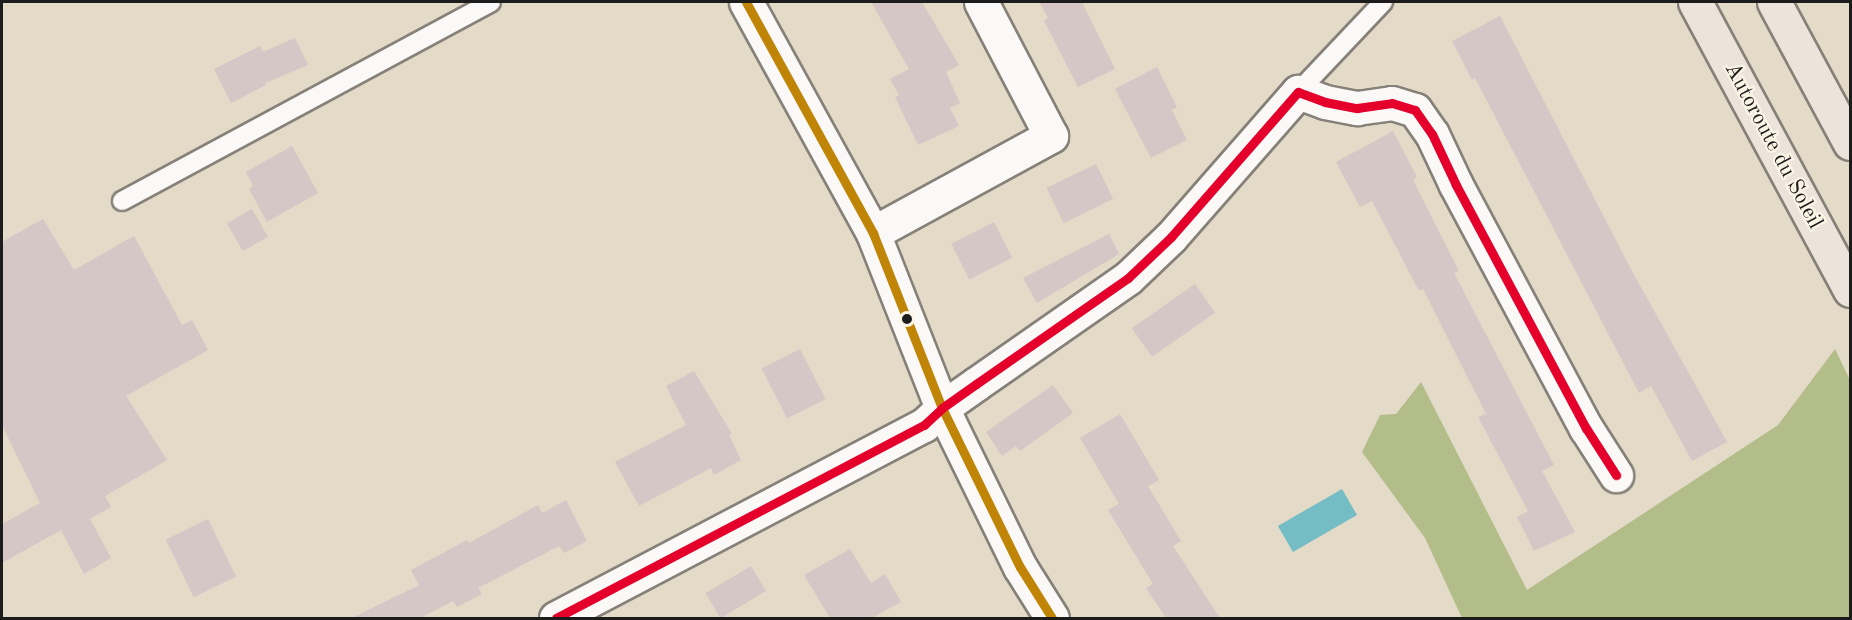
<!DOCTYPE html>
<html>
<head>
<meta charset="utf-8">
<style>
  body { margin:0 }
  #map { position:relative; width:1852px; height:620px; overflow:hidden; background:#e3dac8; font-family:"Old Standard TT",serif }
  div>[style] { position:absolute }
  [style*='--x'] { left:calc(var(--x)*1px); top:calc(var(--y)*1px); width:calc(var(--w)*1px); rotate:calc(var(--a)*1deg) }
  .forest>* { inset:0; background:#b3bd8a }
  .water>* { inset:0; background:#74bdc4; transform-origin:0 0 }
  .building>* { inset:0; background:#d4c7c6; transform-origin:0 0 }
  .roads { filter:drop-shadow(2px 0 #868178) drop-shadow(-2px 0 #868178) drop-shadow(0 2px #868178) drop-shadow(0 -2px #868178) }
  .service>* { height:18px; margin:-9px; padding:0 9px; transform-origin:9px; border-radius:9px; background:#fbf9f7 }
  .minor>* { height:33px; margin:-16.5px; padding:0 16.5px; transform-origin:16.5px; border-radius:16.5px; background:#fbf9f7 }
  .motorway>* { height:33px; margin:-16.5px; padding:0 16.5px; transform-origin:16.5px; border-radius:16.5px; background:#ece4db }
  .bus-1>* { height:9px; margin:-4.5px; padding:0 4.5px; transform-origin:4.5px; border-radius:4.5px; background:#c08407 }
  .bus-2>* { height:9px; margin:-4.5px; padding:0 4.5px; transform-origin:4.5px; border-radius:4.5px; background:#e4002b }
  .dots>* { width:16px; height:16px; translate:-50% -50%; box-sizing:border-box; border:3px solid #fcf5e5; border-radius:50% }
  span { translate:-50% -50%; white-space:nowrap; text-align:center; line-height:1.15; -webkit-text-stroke:4.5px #fcf5e5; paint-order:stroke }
  .street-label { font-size:22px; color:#1c1c1c }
  .frame { position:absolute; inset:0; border:3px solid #1c1c1c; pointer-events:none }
</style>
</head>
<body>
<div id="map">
  <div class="forest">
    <i style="clip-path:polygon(1835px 349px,1850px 380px,1850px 618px,1462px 618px,1425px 538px,1362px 452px,1380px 415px,1396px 414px,1421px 382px,1527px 590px,1778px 425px)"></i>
  </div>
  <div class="water">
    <i style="left:1342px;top:489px;width:30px;height:74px;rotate:60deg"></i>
  </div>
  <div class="building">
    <i style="clip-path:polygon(871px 2px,922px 2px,959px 65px,946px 72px,960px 103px,950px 108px,959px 126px,918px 145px,895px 97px,899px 95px,890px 79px,909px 69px)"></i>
    <i style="clip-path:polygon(1039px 2px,1082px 2px,1115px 69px,1078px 87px,1044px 21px,1048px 18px)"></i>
    <i style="clip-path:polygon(1500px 16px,1633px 273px,1727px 442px,1692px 461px,1651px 386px,1639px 393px,1475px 78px,1472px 80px,1452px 41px)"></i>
    <i style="clip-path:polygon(295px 38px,308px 65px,265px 83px,266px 85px,231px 103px,214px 69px,260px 46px,263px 52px)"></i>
    <i style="clip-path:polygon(1157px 67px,1177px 107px,1172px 110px,1187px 140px,1151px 158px,1115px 89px)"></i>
    <i style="clip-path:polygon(1393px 131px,1417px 177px,1413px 180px,1459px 271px,1454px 273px,1554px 465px,1542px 471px,1575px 532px,1534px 551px,1517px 517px,1528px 511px,1478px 417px,1486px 414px,1423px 289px,1419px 291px,1372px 201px,1360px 207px,1336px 162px)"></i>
    <i style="clip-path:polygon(292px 146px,318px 193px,267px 222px,249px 189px,253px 186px,246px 172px)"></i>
    <i style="left:1096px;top:164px;width:39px;height:55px;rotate:64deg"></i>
    <i style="left:252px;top:209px;width:32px;height:29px;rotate:60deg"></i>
    <i style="clip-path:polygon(43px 219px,74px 270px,134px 236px,182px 325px,192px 320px,208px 350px,126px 396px,167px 460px,105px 496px,111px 507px,90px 519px,111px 558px,84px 574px,61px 530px,2px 563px,2px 524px,40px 503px,2px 425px,2px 242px)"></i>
    <i style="left:994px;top:222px;width:40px;height:48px;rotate:63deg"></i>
    <i style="clip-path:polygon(1109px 234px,1119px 254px,1037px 303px,1023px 278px)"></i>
    <i style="left:1195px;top:284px;width:35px;height:77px;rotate:55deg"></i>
    <i style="left:800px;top:349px;width:56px;height:43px;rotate:63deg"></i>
    <i style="clip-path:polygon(694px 371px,732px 434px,729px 435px,741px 460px,714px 475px,711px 468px,639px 506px,615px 462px,686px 425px,666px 386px)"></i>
    <i style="clip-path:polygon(1053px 385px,1073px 413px,1020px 451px,1016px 446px,1002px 456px,986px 432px)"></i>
    <i style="clip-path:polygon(1120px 414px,1159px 480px,1148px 486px,1181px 541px,1173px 546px,1220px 618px,1166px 618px,1146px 588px,1153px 584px,1108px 510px,1119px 504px,1080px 438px)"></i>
    <i style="clip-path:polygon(566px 500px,587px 541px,564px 553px,559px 546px,478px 588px,482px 594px,457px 607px,453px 601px,420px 618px,352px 618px,419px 585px,411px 570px,467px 540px,469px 543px,538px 505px,542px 513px)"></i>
    <i style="left:208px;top:519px;width:64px;height:47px;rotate:64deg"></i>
    <i style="clip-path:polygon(850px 549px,871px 583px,885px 574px,901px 602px,872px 618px,830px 618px,804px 575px)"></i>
    <i style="left:751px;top:566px;width:29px;height:53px;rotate:59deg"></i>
  </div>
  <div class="roads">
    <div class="service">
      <i style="--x:1298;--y:92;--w:124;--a:-46.6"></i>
      <i style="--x:122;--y:201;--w:419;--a:-28.3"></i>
    </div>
    <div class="minor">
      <i style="--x:746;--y:2;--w:264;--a:61.2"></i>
      <i style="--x:873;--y:233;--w:188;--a:68.5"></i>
      <i style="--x:942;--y:408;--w:177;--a:63.9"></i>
      <i style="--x:1020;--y:567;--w:60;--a:57.9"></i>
      <i style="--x:873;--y:233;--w:203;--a:-28.6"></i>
      <i style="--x:1051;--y:136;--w:151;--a:-117.6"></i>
      <i style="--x:556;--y:618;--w:416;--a:-27.7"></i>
      <i style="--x:924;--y:425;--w:25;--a:-43"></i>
      <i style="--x:942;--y:408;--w:42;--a:-35.2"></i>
      <i style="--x:976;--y:384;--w:185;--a:-34.9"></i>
      <i style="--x:1128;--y:278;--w:59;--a:-43.6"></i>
      <i style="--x:1171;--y:237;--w:193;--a:-48.8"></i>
      <i style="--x:1298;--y:92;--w:29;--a:20"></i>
      <i style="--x:1325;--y:102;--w:33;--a:11"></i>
      <i style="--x:1357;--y:108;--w:35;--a:-8"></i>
      <i style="--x:1392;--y:103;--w:24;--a:17"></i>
      <i style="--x:1415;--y:110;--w:29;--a:55"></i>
      <i style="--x:1432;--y:134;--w:56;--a:64.8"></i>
      <i style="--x:1456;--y:185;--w:276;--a:61.9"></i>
      <i style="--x:1586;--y:428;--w:56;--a:57.4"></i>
    </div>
    <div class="motorway">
      <i style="--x:1695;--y:2;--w:327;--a:61.7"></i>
      <i style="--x:1774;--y:2;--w:160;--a:61.7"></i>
    </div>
  </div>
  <div class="bus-1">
    <i style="--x:746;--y:2;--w:264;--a:61.2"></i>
    <i style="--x:873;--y:233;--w:188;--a:68.5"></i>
    <i style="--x:942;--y:408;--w:177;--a:63.9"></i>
    <i style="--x:1020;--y:567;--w:60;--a:57.9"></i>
  </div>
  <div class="bus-2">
    <i style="--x:556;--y:618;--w:416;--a:-27.7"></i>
    <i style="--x:924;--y:425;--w:25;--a:-43"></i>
    <i style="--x:942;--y:408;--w:42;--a:-35.2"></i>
    <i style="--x:976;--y:384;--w:185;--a:-34.9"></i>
    <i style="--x:1128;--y:278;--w:59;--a:-43.6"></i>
    <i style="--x:1171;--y:237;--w:193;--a:-48.8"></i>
    <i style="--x:1298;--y:92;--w:29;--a:20"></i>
    <i style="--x:1325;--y:102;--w:33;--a:11"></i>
    <i style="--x:1357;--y:108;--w:35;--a:-8"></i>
    <i style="--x:1392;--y:103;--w:24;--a:17"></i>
    <i style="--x:1415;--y:110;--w:29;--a:55"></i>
    <i style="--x:1432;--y:134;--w:56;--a:64.8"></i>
    <i style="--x:1456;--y:185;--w:276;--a:61.9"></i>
    <i style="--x:1586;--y:428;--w:56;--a:57.4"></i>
  </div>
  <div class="dots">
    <i style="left:907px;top:319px;background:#1c1c1c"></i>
  </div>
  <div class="street-label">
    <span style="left:1773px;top:146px;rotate:62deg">Autoroute du Soleil</span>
  </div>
  <div class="frame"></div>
</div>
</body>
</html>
